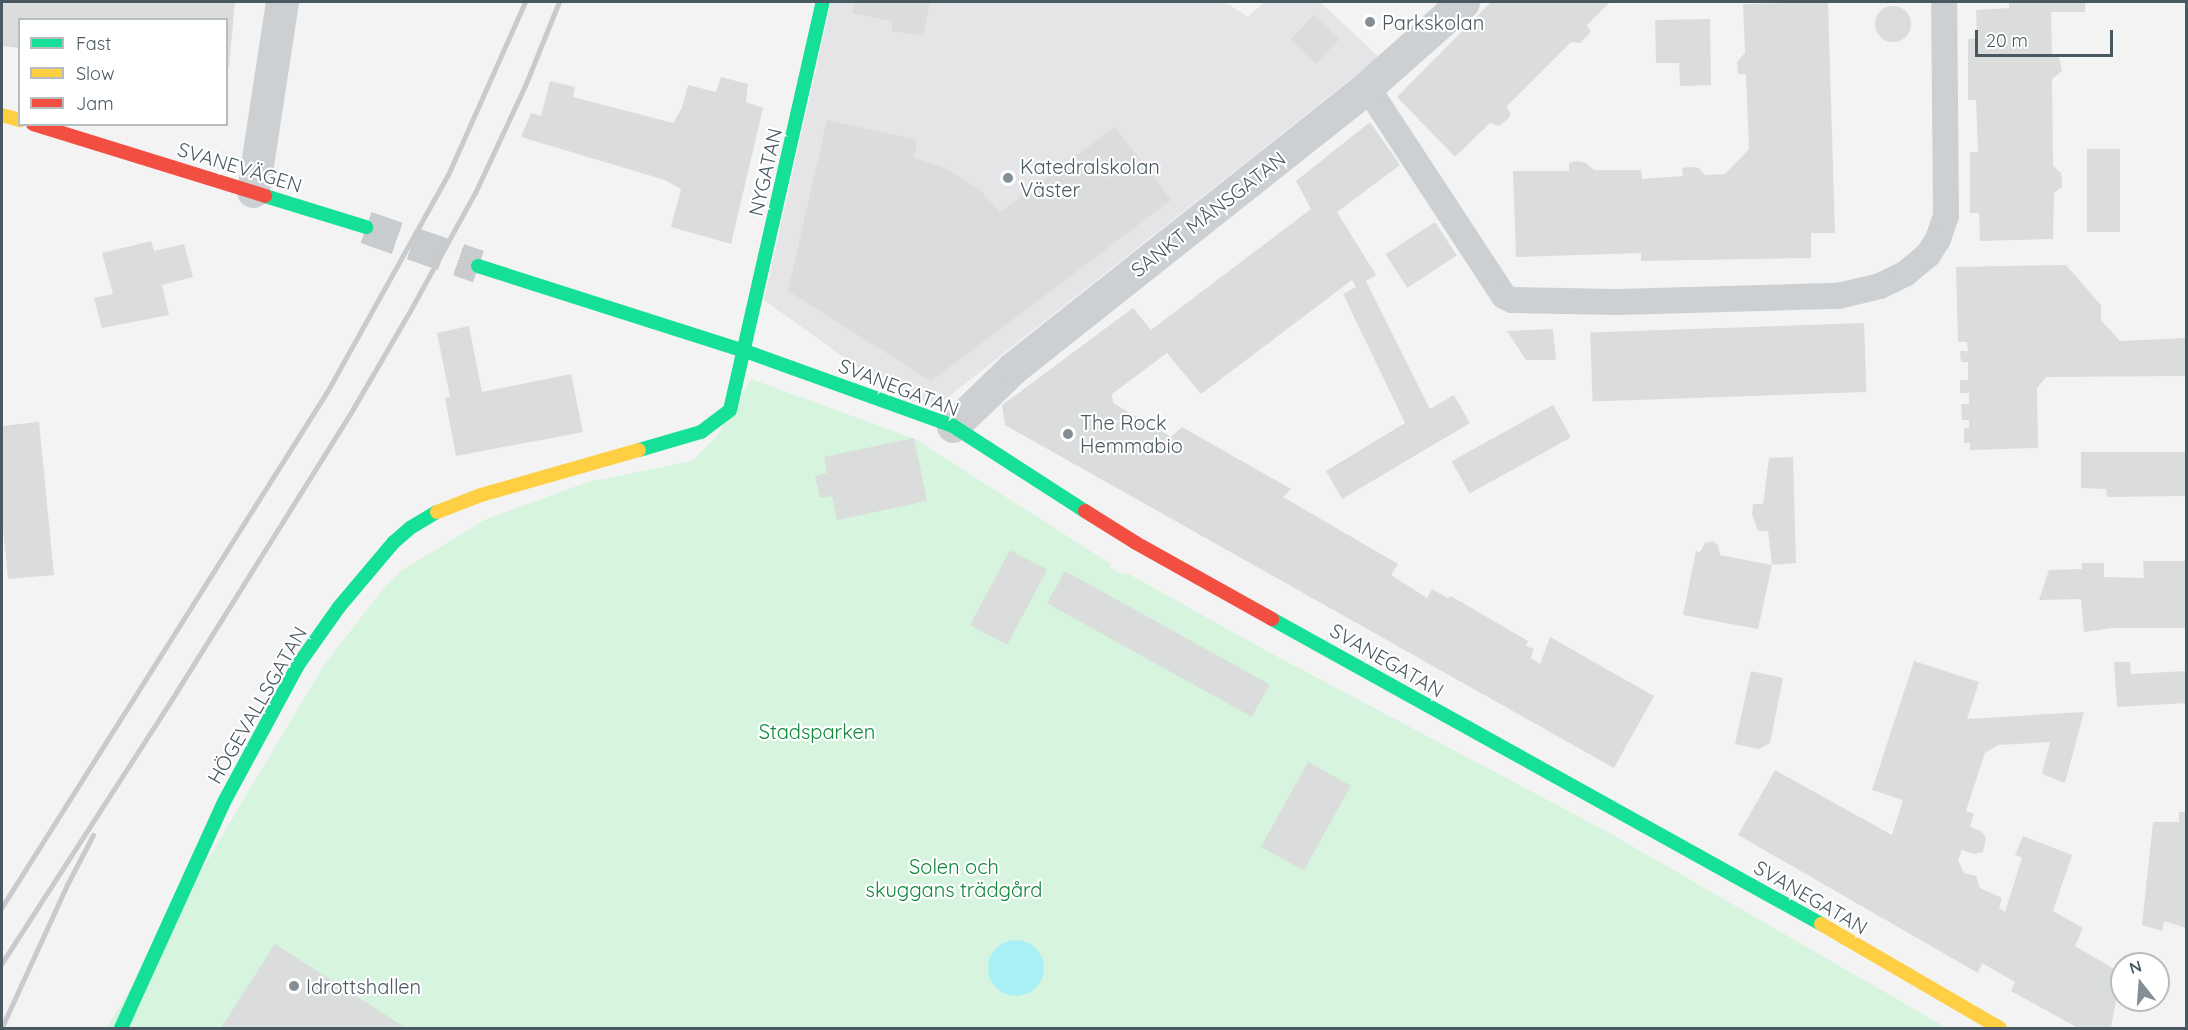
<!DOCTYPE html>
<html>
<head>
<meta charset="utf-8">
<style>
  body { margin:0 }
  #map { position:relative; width:2188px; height:1030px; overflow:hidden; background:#f4f3f3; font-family:Quicksand,sans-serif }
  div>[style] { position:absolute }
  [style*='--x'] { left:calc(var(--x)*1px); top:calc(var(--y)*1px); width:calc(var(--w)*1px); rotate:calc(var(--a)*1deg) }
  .education>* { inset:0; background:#e5e4e6 }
  .green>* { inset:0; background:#d6f4de }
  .water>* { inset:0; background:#a8f0f5 }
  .round { border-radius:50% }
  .building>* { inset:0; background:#dbdcdc; transform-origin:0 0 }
  .secondary-tunnel>* { height:33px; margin-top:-16.5px; transform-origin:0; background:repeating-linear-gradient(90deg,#c9cccf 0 33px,transparent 0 49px) }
  .lane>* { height:26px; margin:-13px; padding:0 13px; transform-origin:13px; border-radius:13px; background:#cdd0d2 }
  .street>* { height:33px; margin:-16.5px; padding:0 16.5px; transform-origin:16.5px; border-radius:16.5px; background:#cdd0d2 }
  .fast>* { height:14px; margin:-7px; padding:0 7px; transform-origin:7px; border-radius:7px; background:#16e098 }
  .slow>* { height:14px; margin:-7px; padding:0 7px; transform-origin:7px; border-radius:7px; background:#ffcf43 }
  .jam>* { height:14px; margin:-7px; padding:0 7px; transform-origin:7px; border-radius:7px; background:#f24e42 }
  .rail>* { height:4.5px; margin:-2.25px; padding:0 2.25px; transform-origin:2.25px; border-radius:2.25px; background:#c8cacc }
  .dots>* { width:16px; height:16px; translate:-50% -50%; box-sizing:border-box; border:3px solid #fff; border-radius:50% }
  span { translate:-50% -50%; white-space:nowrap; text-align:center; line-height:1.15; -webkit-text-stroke:4.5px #fff; paint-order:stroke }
  .poi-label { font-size:20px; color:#485962 }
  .left { translate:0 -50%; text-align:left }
  .street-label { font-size:20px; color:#485962 }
  .park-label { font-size:20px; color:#0e883a }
  .frame { position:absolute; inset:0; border:3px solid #485962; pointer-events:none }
  .legend { position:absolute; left:18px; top:18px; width:210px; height:108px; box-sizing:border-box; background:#fff; border:2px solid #b6bdc0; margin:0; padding:8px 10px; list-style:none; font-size:18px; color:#485962 }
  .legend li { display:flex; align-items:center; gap:12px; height:30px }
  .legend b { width:30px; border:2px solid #b6bdc0 }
  .north { position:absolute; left:2110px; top:952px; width:60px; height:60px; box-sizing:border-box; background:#fff; border:2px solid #b6bdc0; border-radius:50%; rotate:343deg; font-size:16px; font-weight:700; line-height:24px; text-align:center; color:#485962 }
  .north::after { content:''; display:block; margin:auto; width:21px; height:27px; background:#848f95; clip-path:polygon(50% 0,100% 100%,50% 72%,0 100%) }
  .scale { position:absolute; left:1975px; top:30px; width:138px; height:27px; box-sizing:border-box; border:3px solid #485962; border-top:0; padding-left:8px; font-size:18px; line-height:21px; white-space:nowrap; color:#485962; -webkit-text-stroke:4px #fff; paint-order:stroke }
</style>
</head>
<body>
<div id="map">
  <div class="education">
    <i style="clip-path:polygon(831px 2px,1225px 2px,1248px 17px,1264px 2px,1320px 2px,1379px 57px,942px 402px,905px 401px,764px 300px)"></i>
  </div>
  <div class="green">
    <i style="clip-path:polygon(751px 379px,915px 439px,1111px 564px,1110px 567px,1114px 570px,1123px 575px,1125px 572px,1265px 650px,1604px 830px,1947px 1028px,107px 1028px,323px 667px,382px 590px,401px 571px,484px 520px,588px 482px,692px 461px,717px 436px)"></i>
  </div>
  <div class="water">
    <i class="round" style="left:988px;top:940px;width:56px;height:56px"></i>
  </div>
  <div class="building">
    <i style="clip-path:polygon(2px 2px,235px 2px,229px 67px,226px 66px,226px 20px,20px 20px,20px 48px,2px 46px)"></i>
    <i style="clip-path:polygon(855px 2px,930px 2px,923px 36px,892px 31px,892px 21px,852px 13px)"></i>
    <i style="clip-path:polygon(1491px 2px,1610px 2px,1587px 25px,1591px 32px,1583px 40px,1581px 43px,1571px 42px,1506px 107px,1511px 113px,1509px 118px,1499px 126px,1490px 123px,1455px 157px,1397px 97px)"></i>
    <i style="clip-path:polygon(1828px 2px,1835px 233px,1811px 233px,1811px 258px,1641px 261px,1641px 253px,1516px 257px,1513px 171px,1569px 171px,1569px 163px,1577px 161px,1586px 163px,1594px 170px,1641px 170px,1642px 179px,1683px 176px,1682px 168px,1690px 167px,1699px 168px,1705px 175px,1725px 174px,1749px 149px,1746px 74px,1738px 74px,1737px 62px,1745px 53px,1743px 4px)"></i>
    <i style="clip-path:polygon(2009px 2px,2085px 2px,2085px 12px,2051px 12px,2052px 54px,2059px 57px,2062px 71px,2052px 79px,2053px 166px,2061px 173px,2062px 182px,2062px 187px,2054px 193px,2053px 239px,1980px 241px,1979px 213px,1970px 213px,1970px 152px,1978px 152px,1976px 100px,1968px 100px,1968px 39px,1977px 38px,1976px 10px,2009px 8px)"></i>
    <i class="round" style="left:1875px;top:6px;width:36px;height:36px"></i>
    <i style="left:1314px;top:15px;width:35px;height:34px;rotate:44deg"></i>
    <i style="clip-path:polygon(1710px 19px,1711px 85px,1680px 86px,1679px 63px,1656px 63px,1655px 20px)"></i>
    <i style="clip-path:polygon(721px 77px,748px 84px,746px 102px,763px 108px,731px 244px,671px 227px,681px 189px,665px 180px,521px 137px,531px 113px,541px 116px,550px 81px,575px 87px,573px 97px,673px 123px,682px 108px,688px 85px,716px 92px)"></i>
    <i style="clip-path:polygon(827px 120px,917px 140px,914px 158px,945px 168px,979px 189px,1000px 212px,1115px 127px,1171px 200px,931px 381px,788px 291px)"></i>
    <i style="clip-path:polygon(1370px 122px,1400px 165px,1337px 212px,1376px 275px,1366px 281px,1430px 409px,1454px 395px,1470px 423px,1342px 499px,1326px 471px,1405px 423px,1343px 294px,1356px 287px,1352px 280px,1201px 394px,1167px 353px,1112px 394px,1113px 403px,1171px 437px,1182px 427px,1291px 489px,1283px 497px,1398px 564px,1391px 575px,1427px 598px,1432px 589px,1448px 598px,1451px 596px,1528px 641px,1526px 646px,1534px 649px,1531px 658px,1540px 664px,1550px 637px,1654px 696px,1614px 768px,1005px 425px,1002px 405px,1133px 308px,1151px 330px,1311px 209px,1296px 181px)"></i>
    <i style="left:2087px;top:149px;width:33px;height:83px"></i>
    <i style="left:1435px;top:222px;width:40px;height:59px;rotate:57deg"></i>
    <i style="clip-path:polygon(151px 241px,154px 251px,184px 244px,193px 277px,162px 285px,169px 315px,102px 328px,94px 298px,113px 294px,102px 253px)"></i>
    <i style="clip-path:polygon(2066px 265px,2101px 305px,2101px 320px,2120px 341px,2186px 338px,2186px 376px,2046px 377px,2037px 388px,2038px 448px,1970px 450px,1970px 443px,1964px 443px,1964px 428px,1969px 428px,1969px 420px,1962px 420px,1961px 404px,1969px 404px,1969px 393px,1960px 393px,1960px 380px,1968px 380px,1968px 362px,1961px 362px,1960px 351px,1968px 351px,1967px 342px,1958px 342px,1956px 267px)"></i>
    <i style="left:1864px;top:323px;width:69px;height:274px;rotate:88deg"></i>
    <i style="clip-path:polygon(469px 326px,482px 392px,571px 374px,583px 432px,456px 456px,445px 398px,450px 397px,437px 333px)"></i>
    <i style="clip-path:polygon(1553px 329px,1556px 360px,1526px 360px,1507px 331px)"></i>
    <i style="left:1553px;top:405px;width:37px;height:116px;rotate:61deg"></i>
    <i style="clip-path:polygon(39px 422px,54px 575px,8px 579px,2px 517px,2px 426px)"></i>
    <i style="clip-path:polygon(914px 438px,927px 501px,837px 520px,832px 496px,820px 498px,815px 476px,827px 473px,824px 457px)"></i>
    <i style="clip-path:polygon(2081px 452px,2186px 452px,2186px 496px,2107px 497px,2106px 489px,2081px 488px)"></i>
    <i style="clip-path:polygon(1793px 457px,1796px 563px,1772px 565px,1758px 629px,1683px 615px,1696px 551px,1700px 552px,1705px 543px,1713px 541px,1718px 545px,1720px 555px,1772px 565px,1768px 531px,1758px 531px,1752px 514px,1753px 504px,1763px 504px,1769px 458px)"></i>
    <i style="left:1010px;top:550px;width:42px;height:85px;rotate:28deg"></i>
    <i style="clip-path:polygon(2143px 561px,2186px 561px,2186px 628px,2112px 628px,2084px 632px,2081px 599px,2039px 600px,2049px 570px,2082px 569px,2082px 563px,2104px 563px,2104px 577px,2144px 578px)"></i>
    <i style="left:1065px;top:571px;width:234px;height:37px;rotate:29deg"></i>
    <i style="clip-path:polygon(1914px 661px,1979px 682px,1967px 719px,2084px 712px,2065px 783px,2042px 774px,2050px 742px,1998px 745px,1985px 753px,1966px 811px,1974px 814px,1970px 827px,1981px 831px,1986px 838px,1983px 852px,1974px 854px,1962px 850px,1958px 860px,1964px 873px,1976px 876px,1980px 888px,2002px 898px,1999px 908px,2005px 912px,2022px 858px,2015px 855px,2023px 836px,2072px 855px,2053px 911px,2083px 928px,2075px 946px,2121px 973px,2111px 1028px,2078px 1028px,2011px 991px,2015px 982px,1982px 963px,1978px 973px,1738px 835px,1775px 770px,1892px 835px,1903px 800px,1872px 790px)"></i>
    <i style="clip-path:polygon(2114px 662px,2130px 662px,2131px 674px,2186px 671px,2186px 703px,2117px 707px)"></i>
    <i style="clip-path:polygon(1751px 671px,1783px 678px,1770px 743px,1759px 749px,1735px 744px)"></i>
    <i style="left:1308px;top:762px;width:49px;height:97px;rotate:29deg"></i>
    <i style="clip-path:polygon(2179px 812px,2186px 812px,2186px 928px,2164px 921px,2162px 931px,2142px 925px,2153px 822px,2179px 822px)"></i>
    <i style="clip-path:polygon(275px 944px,406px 1028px,221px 1028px)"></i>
  </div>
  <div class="secondary-tunnel">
    <i style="--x:366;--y:227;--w:119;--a:19.2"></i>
  </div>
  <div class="lane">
    <i style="--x:1367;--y:87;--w:250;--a:56.8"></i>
    <i style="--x:1504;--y:296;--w:9;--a:27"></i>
    <i style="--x:1512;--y:300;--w:105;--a:1.1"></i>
    <i style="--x:1617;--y:302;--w:221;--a:-1.6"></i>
    <i style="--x:1838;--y:296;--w:43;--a:-13.4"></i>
    <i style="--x:1880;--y:286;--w:28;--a:-26"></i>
    <i style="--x:1905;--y:274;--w:30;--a:-40"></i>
    <i style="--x:1928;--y:255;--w:19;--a:-58"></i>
    <i style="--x:1938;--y:239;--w:24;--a:-71"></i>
    <i style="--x:1946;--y:216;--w:214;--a:-90.5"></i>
  </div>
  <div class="street">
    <i style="--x:253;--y:191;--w:191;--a:-81.3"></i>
    <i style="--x:953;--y:426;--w:83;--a:-44"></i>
    <i style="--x:1013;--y:368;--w:452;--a:-38.4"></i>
    <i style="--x:1367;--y:87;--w:128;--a:-41.5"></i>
  </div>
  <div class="fast">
    <i style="--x:265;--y:196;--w:106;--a:17.1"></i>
    <i style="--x:478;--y:266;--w:280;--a:17.7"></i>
    <i style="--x:745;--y:351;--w:221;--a:19.8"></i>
    <i style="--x:953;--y:426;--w:157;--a:32.8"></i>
    <i style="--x:639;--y:450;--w:65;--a:-16.2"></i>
    <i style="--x:701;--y:432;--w:36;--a:-37"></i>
    <i style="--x:730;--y:410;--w:418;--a:-77.2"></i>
    <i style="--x:1272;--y:619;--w:628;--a:29.05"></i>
    <i style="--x:121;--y:1028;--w:248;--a:-65.5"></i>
    <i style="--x:224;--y:802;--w:156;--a:-61.6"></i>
    <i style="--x:298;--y:665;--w:71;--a:-54.7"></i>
    <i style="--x:339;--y:607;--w:85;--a:-49.8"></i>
    <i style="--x:394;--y:542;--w:21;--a:-41"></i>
    <i style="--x:410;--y:528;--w:31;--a:-31"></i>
  </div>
  <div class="slow">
    <i style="--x:2;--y:115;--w:19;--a:16"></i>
    <i style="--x:437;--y:512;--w:47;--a:-21.1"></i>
    <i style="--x:481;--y:495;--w:164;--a:-15.9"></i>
    <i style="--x:1821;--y:924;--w:207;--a:30.2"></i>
  </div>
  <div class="jam">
    <i style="--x:33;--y:124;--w:243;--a:17.2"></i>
    <i style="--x:1085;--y:511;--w:60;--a:32.1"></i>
    <i style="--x:1136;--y:543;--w:156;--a:29.2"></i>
  </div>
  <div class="rail">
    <i style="--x:2;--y:907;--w:609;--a:-57.75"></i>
    <i style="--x:327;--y:392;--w:248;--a:-60.9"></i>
    <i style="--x:448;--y:175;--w:189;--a:-66"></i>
    <i style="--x:2;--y:963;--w:323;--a:-57.2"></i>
    <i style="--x:177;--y:691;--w:332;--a:-58"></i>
    <i style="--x:353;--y:409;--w:113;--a:-59.8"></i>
    <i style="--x:410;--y:311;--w:135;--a:-61.2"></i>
    <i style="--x:475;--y:193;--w:118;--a:-65"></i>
    <i style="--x:525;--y:86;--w:91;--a:-68"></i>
    <i style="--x:2;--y:1027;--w:156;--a:-65.4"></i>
    <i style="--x:67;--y:885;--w:56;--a:-62.5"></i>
  </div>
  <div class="dots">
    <i style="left:1370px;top:22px;background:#848f95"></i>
    <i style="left:1008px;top:178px;background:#848f95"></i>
    <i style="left:1068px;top:434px;background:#848f95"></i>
    <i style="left:294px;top:986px;background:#848f95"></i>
  </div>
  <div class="poi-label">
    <span class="left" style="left:1382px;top:22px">Parkskolan</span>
    <span class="left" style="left:1020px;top:178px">Katedralskolan<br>Väster</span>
    <span class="left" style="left:1080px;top:434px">The Rock<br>Hemmabio</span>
    <span class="left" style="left:306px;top:986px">Idrottshallen</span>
  </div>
  <div class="street-label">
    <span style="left:240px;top:167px;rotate:17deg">SVANEVÄGEN</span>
    <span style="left:765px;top:172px;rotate:-77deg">NYGATAN</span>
    <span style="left:1208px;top:214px;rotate:-38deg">SANKT MÅNSGATAN</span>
    <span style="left:899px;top:387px;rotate:21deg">SVANEGATAN</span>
    <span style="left:1387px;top:660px;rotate:30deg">SVANEGATAN</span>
    <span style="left:257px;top:705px;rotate:-60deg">HÖGEVALLSGATAN</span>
    <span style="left:1811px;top:897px;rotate:30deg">SVANEGATAN</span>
  </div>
  <div class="park-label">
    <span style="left:817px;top:731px">Stadsparken</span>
    <span style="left:954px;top:878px">Solen och<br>skuggans trädgård</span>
  </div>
  <div class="frame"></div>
  <ul class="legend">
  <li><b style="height:8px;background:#16e098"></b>Fast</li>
  <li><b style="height:8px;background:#ffcf43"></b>Slow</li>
  <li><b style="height:8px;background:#f24e42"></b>Jam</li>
  </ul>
  <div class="north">N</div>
  <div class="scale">20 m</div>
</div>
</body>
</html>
